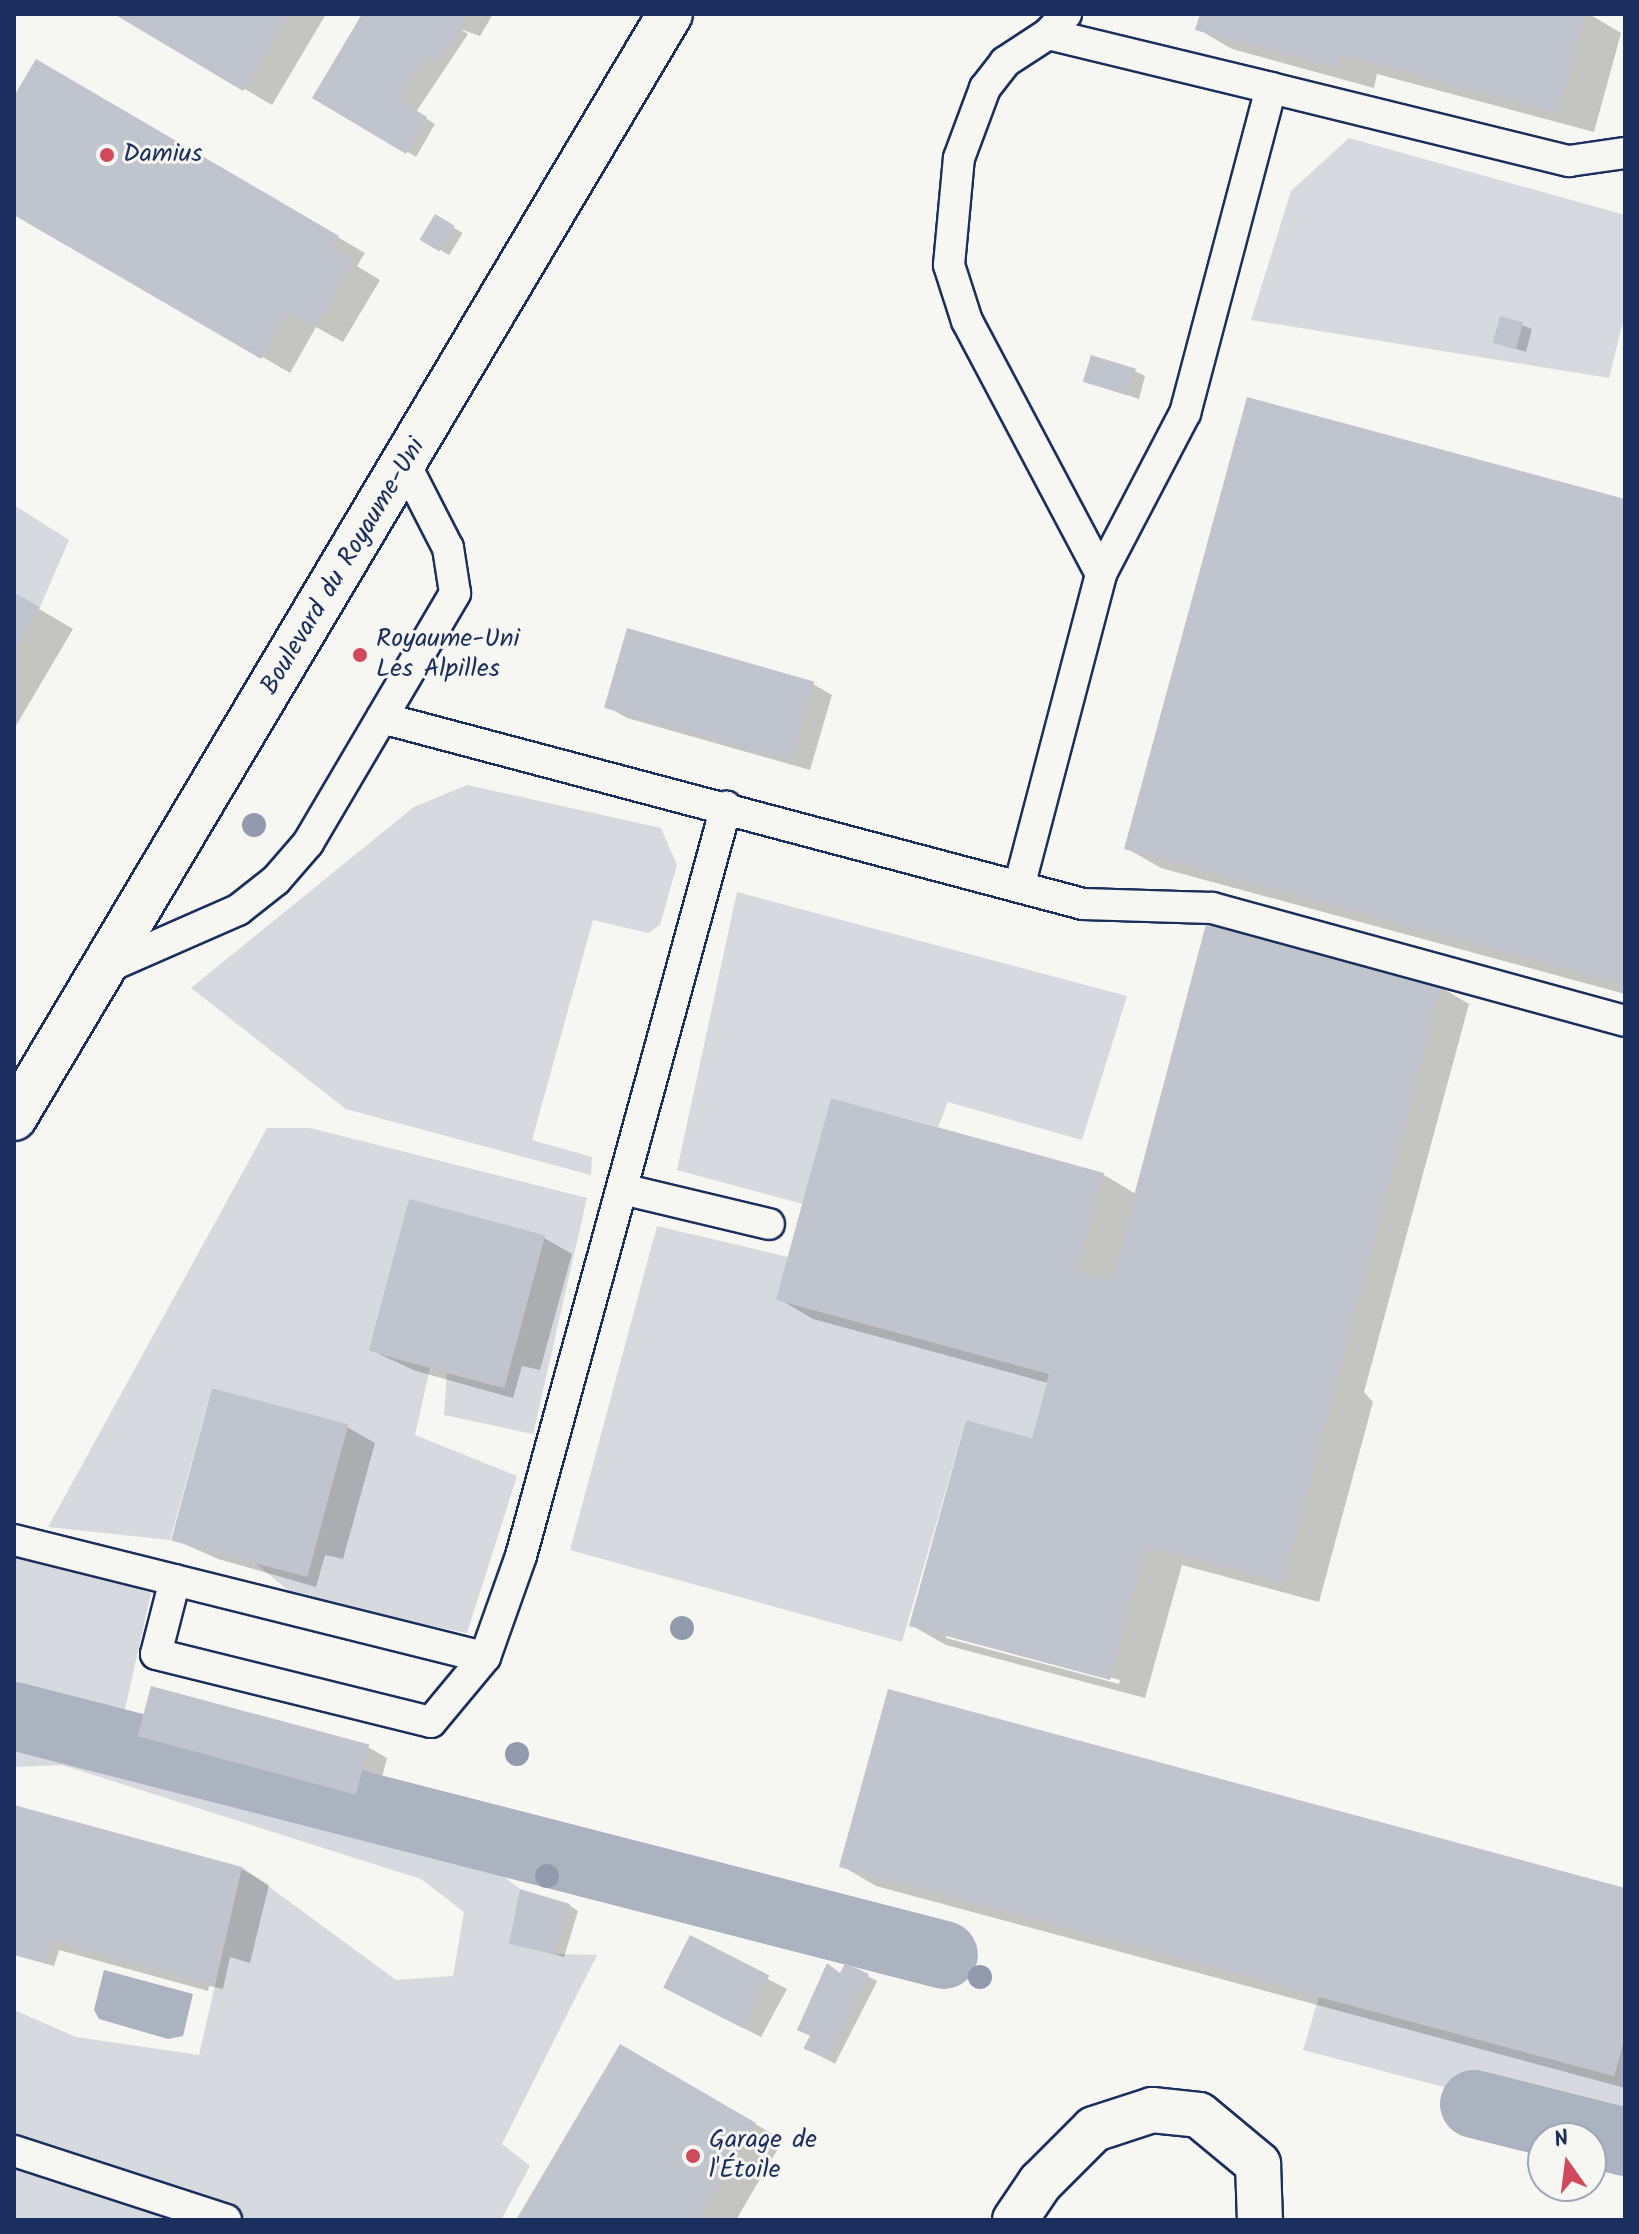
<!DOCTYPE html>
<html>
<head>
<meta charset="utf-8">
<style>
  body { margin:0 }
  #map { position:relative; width:1639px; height:2234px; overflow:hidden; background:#f6f6f2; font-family:Kalam,sans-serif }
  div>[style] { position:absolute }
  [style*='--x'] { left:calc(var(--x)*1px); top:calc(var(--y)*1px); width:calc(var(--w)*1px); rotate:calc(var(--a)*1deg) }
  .green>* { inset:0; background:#d6d9dd }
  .water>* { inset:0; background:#abb2c0 }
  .shadow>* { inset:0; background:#0003; transform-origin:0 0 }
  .canal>* { height:68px; margin:-34px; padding:0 34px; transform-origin:34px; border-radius:34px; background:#abb2c0 }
  .building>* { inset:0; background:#c0c4cd; transform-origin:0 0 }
  .roads { filter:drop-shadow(2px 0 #1b2f5e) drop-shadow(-2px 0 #1b2f5e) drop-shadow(0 2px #1b2f5e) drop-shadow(0 -2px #1b2f5e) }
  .service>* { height:30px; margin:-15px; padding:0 15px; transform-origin:15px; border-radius:15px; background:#f6f6f2 }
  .minor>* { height:44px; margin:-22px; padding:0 22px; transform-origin:22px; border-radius:22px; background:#f6f6f2 }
  .trees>* { width:24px; height:24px; margin:-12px; border-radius:50%; background:#929bae }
  .dots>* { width:22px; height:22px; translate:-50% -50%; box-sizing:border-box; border:4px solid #f6f6f2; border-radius:50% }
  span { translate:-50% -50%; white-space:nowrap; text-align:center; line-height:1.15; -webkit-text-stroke:6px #f6f6f2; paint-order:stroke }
  .poi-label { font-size:26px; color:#1b2f5e }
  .left { translate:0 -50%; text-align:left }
  .street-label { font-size:26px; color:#1b2f5e }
  .frame { position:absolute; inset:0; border:16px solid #1b2f5e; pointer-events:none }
  .north { position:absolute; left:1527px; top:2122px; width:80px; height:80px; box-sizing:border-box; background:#f6f6f2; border:2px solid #9ea6b7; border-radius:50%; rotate:346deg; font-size:22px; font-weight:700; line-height:32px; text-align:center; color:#1b2f5e }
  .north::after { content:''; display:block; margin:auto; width:28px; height:36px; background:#d1495b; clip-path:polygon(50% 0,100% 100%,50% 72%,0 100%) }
</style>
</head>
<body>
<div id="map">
  <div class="green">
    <i style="clip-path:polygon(1349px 138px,1625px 215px,1625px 313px,1609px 378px,1251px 320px,1291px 191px)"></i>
    <i style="clip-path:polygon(14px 505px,69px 540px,40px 607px,14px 592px)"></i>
    <i style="clip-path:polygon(467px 785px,661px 828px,677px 865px,660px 925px,648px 933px,593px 920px,532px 1140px,592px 1157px,591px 1175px,346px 1109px,191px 988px,414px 807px)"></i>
    <i style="clip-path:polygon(737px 892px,1127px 996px,1082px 1140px,948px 1102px,938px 1127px,831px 1098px,803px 1204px,677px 1170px)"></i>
    <i style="clip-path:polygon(267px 1128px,310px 1128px,587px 1198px,533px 1434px,444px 1415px,447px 1373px,503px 1388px,409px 1200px,368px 1351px,430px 1368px,415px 1435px,517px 1476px,467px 1633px,300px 1600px,255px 1563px,306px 1576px,348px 1426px,212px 1388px,170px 1540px,48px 1527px)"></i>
    <i style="clip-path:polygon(657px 1226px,788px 1257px,777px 1300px,1049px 1374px,1032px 1438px,966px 1420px,902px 1642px,570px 1550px)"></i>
    <i style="clip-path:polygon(14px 1551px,47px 1557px,151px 1593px,119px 1736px,14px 1709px)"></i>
    <i style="clip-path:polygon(14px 1733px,475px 1854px,520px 1889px,555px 1954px,597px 1955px,502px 2144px,530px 2166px,501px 2220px,14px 2220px,14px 2010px,76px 2037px,199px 2055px,242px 1867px,396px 1980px,453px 1976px,464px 1912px,421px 1879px,62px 1765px,14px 1767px)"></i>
    <i style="clip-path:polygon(1319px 1997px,1614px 2076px,1625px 2036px,1625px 2135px,1303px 2050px)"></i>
  </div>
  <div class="water">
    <i style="clip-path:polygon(104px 1970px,193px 1994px,183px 2036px,168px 2039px,99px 2019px,94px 2010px)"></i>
  </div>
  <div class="shadow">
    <i style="clip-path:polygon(117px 14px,326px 14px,272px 105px)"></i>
    <i style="clip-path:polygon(364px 14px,493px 14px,480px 36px,460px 29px,468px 34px,416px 112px,435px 124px,416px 157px,395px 144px)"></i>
    <i style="clip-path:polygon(1202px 14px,1589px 14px,1621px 33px,1594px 132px,1377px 74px,1374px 88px,1232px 49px,1198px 29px)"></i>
    <i style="clip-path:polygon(37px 62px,365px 253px,357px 266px,380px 280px,343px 342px,316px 327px,290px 373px,14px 212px,14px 100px)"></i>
    <i style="left:436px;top:217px;width:31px;height:26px;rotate:31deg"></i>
    <i style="clip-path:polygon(1502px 318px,1532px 329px,1526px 352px,1496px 342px)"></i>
    <i style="clip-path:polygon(1135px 371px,1145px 376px,1139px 399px,1085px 381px)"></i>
    <i style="clip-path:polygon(1625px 501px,1625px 994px,1161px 868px,1126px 848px)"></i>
    <i style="clip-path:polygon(14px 594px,73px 629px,14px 729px)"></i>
    <i style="clip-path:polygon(813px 684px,832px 695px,810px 770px,627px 718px,608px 707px)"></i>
    <i style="clip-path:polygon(evenodd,1208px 926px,1442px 988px,1469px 1004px,1364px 1392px,1373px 1402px,1319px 1602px,1182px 1565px,1145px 1698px,946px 1645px,911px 1625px,1033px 1440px,1048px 1383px,813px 1319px,779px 1299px,1104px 1175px,1136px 1194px,1208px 926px,946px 1634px,1120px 1680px,1119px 1684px,946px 1638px,946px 1634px)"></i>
    <i style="clip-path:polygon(544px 1238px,572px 1254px,540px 1370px,522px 1366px,513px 1398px,416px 1371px,370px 1350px)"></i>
    <i style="clip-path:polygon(347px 1427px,375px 1443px,343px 1559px,325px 1555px,316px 1587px,218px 1559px,173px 1539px)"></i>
    <i style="clip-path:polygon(140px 1735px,368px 1747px,387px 1758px,375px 1803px,159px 1746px)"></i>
    <i style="clip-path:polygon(14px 1807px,242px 1869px,269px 1885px,250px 1963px,230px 1957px,223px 1989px,209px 1986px,208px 1991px,59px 1950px,54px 1966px,14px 1955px)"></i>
    <i style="clip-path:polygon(842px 1866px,1625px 1891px,1625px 2088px,876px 1886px)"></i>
    <i style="clip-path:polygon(569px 1905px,578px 1911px,564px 1957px,511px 1943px)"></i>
    <i style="clip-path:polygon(691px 1938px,787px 1989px,761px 2037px,684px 1998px)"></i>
    <i style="left:846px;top:1965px;width:35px;height:93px;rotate:27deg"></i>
    <i style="clip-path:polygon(621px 2047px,783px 2140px,736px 2220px,518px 2220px)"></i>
  </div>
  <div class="canal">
    <i style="--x:14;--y:1716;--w:960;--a:14.41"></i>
    <i style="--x:1474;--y:2104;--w:156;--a:14.1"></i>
  </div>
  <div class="building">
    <i style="clip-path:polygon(114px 14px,289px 14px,243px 91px)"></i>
    <i style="clip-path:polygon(362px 14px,468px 14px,438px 63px,425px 56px,399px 100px,427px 117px,406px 154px,312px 98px)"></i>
    <i style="clip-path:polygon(1200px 14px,1586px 14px,1559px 114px,1342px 55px,1339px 69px,1195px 30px)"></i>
    <i style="clip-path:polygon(36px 59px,339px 236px,331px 249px,353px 262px,314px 328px,288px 312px,261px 359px,14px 215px,14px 96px)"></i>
    <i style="left:435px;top:214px;width:23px;height:30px;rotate:31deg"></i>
    <i style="left:1500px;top:316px;width:24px;height:28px;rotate:15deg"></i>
    <i style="left:1091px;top:355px;width:47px;height:28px;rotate:17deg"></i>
    <i style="clip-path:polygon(1247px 397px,1625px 499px,1625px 985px,1124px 849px)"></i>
    <i style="clip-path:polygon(14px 592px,40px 607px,14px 650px)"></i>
    <i style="left:627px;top:628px;width:195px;height:83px;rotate:16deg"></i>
    <i style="clip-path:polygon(1206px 924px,1442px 986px,1284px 1583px,1147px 1547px,1110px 1680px,909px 1626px,966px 1420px,1032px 1438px,1049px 1374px,776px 1300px,831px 1098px,1104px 1173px,1078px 1272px,1112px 1279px)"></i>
    <i style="left:409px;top:1199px;width:141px;height:157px;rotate:15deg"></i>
    <i style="left:212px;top:1388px;width:141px;height:158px;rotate:15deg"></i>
    <i style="left:151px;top:1686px;width:226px;height:52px;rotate:15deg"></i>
    <i style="clip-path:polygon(888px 1689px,1625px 1888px,1625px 2036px,1614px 2076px,839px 1867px)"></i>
    <i style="clip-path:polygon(14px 1805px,242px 1867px,213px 1986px,51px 1941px,45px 1963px,14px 1954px)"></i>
    <i style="clip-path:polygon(520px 1889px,570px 1904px,555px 1954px,509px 1944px)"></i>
    <i style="left:690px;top:1935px;width:89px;height:59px;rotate:27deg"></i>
    <i style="clip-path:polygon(827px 1963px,840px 1973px,845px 1963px,869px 1974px,828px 2058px,804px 2049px,813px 2037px,797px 2030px)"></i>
    <i style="clip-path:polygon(620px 2044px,756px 2123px,699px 2220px,516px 2220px)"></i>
  </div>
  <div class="roads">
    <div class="service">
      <i style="--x:1048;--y:34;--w:229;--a:13.6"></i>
      <i style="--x:1271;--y:88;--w:336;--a:104.8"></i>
      <i style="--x:1185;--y:413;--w:182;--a:117.6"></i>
      <i style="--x:1271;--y:88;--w:307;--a:13.8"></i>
      <i style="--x:1569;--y:161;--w:57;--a:-8.1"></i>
      <i style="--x:382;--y:718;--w:725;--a:14.86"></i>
      <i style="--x:1083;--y:904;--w:129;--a:1.8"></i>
      <i style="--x:1212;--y:908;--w:428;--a:15.3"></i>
      <i style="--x:1019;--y:887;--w:324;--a:-75.3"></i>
      <i style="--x:1101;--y:574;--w:286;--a:-117.9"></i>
      <i style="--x:967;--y:321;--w:59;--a:-107.8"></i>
      <i style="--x:949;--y:265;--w:107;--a:-84.7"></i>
      <i style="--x:959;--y:158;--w:75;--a:-69.6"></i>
      <i style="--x:985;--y:88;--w:33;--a:-52"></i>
      <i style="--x:1005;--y:62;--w:51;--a:-33.1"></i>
      <i style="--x:1048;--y:34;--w:27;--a:-48"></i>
      <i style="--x:101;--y:970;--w:150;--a:-23.7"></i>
      <i style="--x:238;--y:910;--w:48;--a:-38.3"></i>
      <i style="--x:276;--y:880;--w:49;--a:-49.1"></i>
      <i style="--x:308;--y:843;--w:290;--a:-59.5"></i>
      <i style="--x:455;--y:593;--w:46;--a:-98.8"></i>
      <i style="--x:448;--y:548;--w:94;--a:-117.1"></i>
      <i style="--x:622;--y:1189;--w:151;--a:13.4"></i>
      <i style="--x:14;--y:1540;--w:485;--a:14"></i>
      <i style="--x:175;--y:1580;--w:76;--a:104.4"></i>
      <i style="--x:156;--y:1654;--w:283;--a:13.9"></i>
      <i style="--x:431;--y:1722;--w:85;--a:-50.3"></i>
      <i style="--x:485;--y:1657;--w:107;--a:-70.4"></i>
      <i style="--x:521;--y:1556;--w:777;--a:-74.69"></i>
      <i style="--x:14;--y:2151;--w:223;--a:18"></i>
    </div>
    <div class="minor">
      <i style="--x:14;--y:1118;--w:1284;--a:-59.28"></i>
      <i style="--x:1015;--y:2220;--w:45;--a:-56"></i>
      <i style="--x:1040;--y:2183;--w:76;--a:-45"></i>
      <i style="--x:1094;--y:2129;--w:61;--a:-18.1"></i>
      <i style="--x:1152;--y:2110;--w:47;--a:6.1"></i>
      <i style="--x:1199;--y:2115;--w:77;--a:39.7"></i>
      <i style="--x:1258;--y:2164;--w:56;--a:88"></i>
    </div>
  </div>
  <div class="trees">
    <i style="left:254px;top:825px"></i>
    <i style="left:682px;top:1628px"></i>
    <i style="left:517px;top:1754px"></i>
    <i style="left:547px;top:1876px"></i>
    <i style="left:980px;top:1977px"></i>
  </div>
  <div class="dots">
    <i style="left:107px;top:155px;background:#d1495b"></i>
    <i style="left:360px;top:655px;background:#d1495b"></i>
    <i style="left:693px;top:2156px;background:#d1495b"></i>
  </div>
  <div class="poi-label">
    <span class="left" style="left:123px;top:155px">Damius</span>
    <span class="left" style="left:376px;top:655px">Royaume-Uni<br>Les Alpilles</span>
    <span class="left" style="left:709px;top:2156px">Garage de<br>l'Étoile</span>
  </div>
  <div class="street-label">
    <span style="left:344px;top:567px;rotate:-59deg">Boulevard du Royaume-Uni</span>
  </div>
  <div class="frame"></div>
  <div class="north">N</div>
</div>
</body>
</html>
